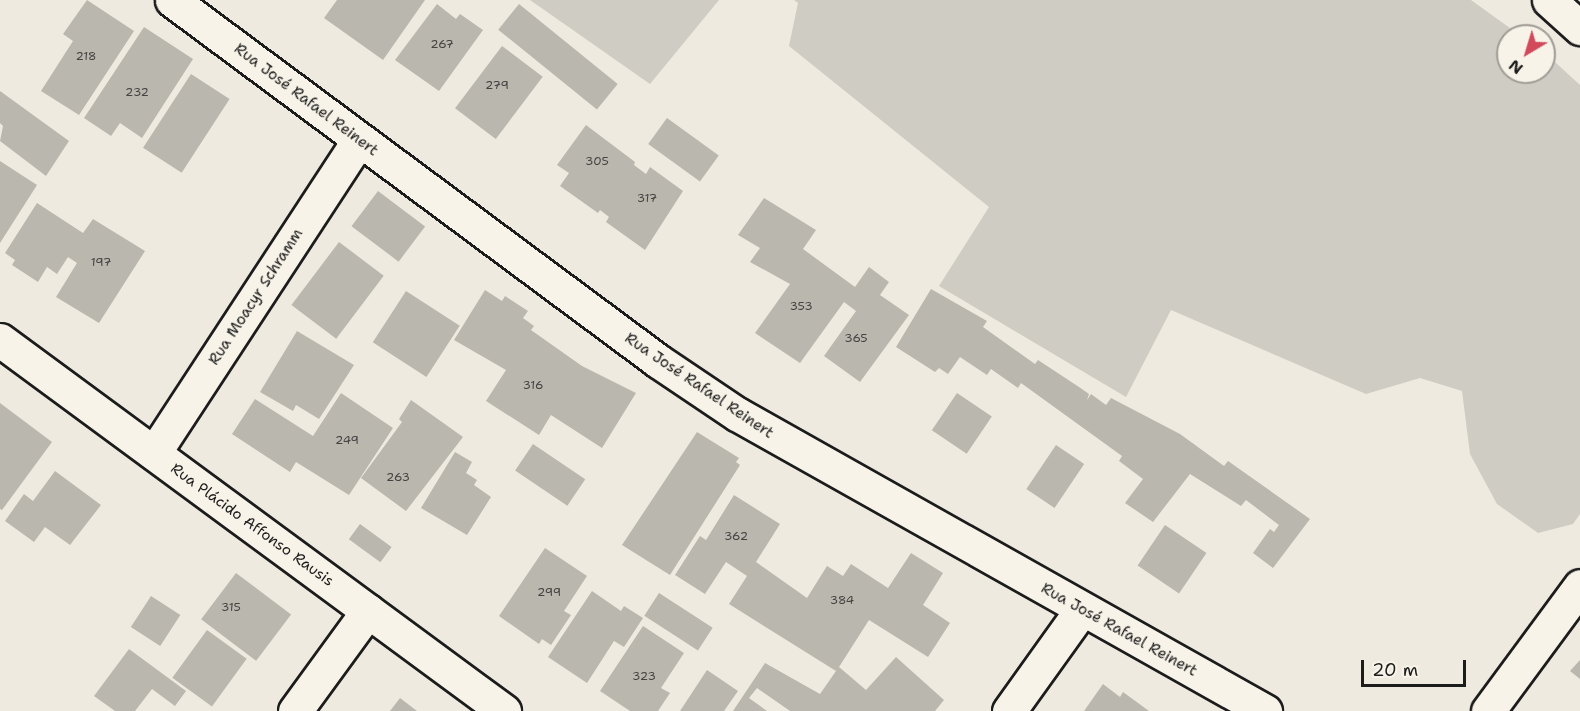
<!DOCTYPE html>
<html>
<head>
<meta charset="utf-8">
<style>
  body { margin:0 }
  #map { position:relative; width:1580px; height:711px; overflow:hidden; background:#eeeae0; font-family:"Shantell Sans",sans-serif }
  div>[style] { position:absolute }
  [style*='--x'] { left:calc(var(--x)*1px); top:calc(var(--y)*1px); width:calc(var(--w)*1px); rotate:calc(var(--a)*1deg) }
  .green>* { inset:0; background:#cfccc3 }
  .building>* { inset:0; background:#bab7af; transform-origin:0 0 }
  .roads { filter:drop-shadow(2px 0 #1c1c1c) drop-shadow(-2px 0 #1c1c1c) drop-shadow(0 2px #1c1c1c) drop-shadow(0 -2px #1c1c1c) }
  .minor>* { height:33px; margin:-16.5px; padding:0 16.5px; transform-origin:16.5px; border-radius:16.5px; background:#f7f3e8 }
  span { translate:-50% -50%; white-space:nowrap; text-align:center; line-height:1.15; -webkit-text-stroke:4.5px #f7f3e8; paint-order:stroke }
  .number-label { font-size:12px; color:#444341 }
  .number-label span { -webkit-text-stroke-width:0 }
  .street-label { font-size:15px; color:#1c1c1c }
  .north { position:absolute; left:1496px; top:24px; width:60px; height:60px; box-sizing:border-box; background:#f7f3e8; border:2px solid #9f9d96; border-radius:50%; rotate:218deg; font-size:16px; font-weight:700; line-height:24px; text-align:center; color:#1c1c1c }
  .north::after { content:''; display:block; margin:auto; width:21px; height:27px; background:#d1495b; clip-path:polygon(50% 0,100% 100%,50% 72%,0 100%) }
  .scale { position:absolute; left:1361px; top:660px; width:105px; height:27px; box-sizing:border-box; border:3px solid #1c1c1c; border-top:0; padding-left:8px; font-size:18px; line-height:21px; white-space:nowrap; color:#1c1c1c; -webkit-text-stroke:4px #f7f3e8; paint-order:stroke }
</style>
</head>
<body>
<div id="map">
  <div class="green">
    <i style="clip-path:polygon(530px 0,719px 0,650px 84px)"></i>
    <i style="clip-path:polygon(794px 0,1471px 0,1521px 36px,1508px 36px,1508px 72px,1544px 72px,1544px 52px,1580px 85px,1580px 514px,1573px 524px,1538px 533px,1497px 504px,1470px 454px,1462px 391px,1420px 378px,1366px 394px,1171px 310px,1126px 397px,939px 286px,989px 207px,789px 46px,798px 3px)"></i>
  </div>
  <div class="building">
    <i style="clip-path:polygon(87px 0,134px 31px,79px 115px,41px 91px,73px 41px,63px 34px)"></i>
    <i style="clip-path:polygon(337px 0,425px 0,383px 60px,324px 18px)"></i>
    <i style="clip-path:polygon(437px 4px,456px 19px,460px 14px,483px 30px,439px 91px,395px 60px)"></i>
    <i style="left:519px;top:4px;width:127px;height:33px;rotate:39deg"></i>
    <i style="clip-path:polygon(144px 27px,193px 59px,142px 138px,120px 123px,111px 136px,84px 118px)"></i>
    <i style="left:502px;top:46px;width:51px;height:78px;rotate:37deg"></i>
    <i style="left:191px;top:74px;width:46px;height:88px;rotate:33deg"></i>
    <i style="clip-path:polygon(0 91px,69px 141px,46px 176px,0 141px,3px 126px,0 123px)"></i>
    <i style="left:667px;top:118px;width:64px;height:32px;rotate:36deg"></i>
    <i style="clip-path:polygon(586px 125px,635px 162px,634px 165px,646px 174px,650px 167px,683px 191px,645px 250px,606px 222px,609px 217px,600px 210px,598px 213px,560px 186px,569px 173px,557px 165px)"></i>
    <i style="clip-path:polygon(0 161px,37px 185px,0 243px)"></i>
    <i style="left:378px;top:191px;width:59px;height:44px;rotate:37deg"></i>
    <i style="clip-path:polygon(764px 198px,816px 230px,803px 249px,855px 287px,869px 267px,889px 282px,880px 295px,909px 315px,860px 382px,824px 356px,856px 311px,844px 302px,800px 363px,755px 333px,790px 284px,750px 262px,760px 248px,738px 235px)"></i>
    <i style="clip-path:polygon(37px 203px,83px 233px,93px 219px,145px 251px,99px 323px,56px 297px,77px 263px,68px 257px,57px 274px,47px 267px,38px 282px,12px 265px,15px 260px,5px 253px)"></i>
    <i style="left:339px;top:242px;width:56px;height:79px;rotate:37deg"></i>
    <i style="clip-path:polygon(931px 289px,987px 321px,983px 327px,1035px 364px,1038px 360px,1079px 387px,1089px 394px,1087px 400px,1091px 394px,1106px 405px,1111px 398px,1180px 434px,1224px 466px,1228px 461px,1310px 519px,1273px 568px,1253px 553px,1270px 529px,1274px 532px,1279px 525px,1246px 500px,1241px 506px,1190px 474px,1153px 522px,1125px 503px,1143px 479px,1119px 461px,1122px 456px,1021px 383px,1018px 388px,991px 369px,987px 375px,960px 357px,948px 374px,939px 368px,935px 372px,896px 347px)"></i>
    <i style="clip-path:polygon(485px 290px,502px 301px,505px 296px,528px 311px,523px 318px,534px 326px,531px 330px,582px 366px,636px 393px,602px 448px,551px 415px,539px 435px,486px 401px,506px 370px,454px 340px)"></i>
    <i style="left:406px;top:291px;width:64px;height:61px;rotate:33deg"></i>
    <i style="clip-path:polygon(297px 331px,354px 365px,319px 419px,296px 405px,293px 411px,260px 392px)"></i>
    <i style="clip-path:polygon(341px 393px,393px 428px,349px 495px,296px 462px,290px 472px,232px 434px,255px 399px,313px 436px)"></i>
    <i style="left:957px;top:393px;width:42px;height:45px;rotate:34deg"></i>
    <i style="clip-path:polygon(411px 400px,463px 437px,406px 511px,361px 478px,402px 422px,399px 419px)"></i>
    <i style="clip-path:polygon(0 403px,52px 442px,2px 510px,0 509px)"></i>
    <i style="clip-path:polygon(697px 432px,739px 458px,736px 462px,740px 465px,670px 575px,622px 545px)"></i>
    <i style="left:533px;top:444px;width:63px;height:32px;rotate:34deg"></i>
    <i style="left:1056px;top:445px;width:34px;height:53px;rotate:34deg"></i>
    <i style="clip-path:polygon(455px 452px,472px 462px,466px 473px,477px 480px,474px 485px,491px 497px,467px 535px,421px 508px)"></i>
    <i style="clip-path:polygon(55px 471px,101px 505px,70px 545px,45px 527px,34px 542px,5px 521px,24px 494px,33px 501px)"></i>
    <i style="clip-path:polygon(734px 495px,780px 524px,756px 562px,807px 598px,827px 566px,843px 576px,851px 564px,888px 588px,911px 553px,943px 573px,923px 605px,950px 623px,928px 657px,869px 620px,839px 667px,866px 690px,896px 657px,944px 700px,935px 711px,790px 711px,757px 688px,749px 698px,767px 711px,733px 711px,765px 663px,820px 694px,836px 671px,729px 604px,747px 576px,726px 562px,705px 594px,675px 575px,700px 536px,706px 540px)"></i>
    <i style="left:360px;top:524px;width:39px;height:19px;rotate:36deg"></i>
    <i style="left:1165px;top:525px;width:50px;height:49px;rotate:34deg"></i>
    <i style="clip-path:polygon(545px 548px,587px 576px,564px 611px,571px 615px,551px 645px,542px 639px,539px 644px,499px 616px)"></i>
    <i style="left:236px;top:573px;width:69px;height:58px;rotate:37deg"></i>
    <i style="clip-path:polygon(592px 591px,621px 611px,624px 606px,643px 618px,624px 647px,614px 641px,587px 683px,548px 657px)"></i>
    <i style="left:659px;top:593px;width:64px;height:27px;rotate:33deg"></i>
    <i style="left:151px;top:596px;width:35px;height:37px;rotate:33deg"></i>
    <i style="clip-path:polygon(643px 626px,684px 653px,661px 688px,670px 693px,658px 711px,630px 711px,600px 691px)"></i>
    <i style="left:207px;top:630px;width:49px;height:59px;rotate:36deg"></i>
    <i style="clip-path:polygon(129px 649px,186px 691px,175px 706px,152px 689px,135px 711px,115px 711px,94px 696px)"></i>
    <i style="clip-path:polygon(1580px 660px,1580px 679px,1570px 671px)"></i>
    <i style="clip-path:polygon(707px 670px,738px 691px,724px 711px,680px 711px)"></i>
    <i style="clip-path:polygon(1103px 684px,1120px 697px,1123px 692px,1149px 711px,1084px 711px)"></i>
    <i style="clip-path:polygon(400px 698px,417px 711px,390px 711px)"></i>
  </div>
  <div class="roads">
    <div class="minor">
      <i style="--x:172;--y:0;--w:605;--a:36.6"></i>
      <i style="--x:658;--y:361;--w:95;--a:33.9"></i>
      <i style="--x:737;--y:414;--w:606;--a:29.36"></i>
      <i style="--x:1549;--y:0;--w:42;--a:42.1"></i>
      <i style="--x:0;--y:340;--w:626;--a:36.36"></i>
      <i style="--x:154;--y:453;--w:374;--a:-56.8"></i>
      <i style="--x:295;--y:711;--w:124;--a:-53.9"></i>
      <i style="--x:1009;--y:711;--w:125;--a:-54.4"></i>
      <i style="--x:1488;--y:711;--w:155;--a:-53.6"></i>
    </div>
  </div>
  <div class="number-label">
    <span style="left:442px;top:45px">267</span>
    <span style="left:86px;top:57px">218</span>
    <span style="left:497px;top:86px">279</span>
    <span style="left:137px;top:93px">232</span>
    <span style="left:597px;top:162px">305</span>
    <span style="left:647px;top:199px">317</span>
    <span style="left:101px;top:263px">197</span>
    <span style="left:801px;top:307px">353</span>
    <span style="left:856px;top:339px">365</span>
    <span style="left:533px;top:386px">316</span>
    <span style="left:347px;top:441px">249</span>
    <span style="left:398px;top:478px">263</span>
    <span style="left:736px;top:537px">362</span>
    <span style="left:549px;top:593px">299</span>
    <span style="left:842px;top:601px">384</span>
    <span style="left:231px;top:608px">315</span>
    <span style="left:644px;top:677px">323</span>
  </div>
  <div class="street-label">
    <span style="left:306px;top:100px;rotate:37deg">Rua José Rafael Reinert</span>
    <span style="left:256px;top:297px;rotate:-57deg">Rua Moacyr Schramm</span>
    <span style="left:699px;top:386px;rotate:34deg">Rua José Rafael Reinert</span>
    <span style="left:252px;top:525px;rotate:36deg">Rua Plácido Affonso Rausis</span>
    <span style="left:1119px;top:630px;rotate:29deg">Rua José Rafael Reinert</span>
  </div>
  <div class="north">N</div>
  <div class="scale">20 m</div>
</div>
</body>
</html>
